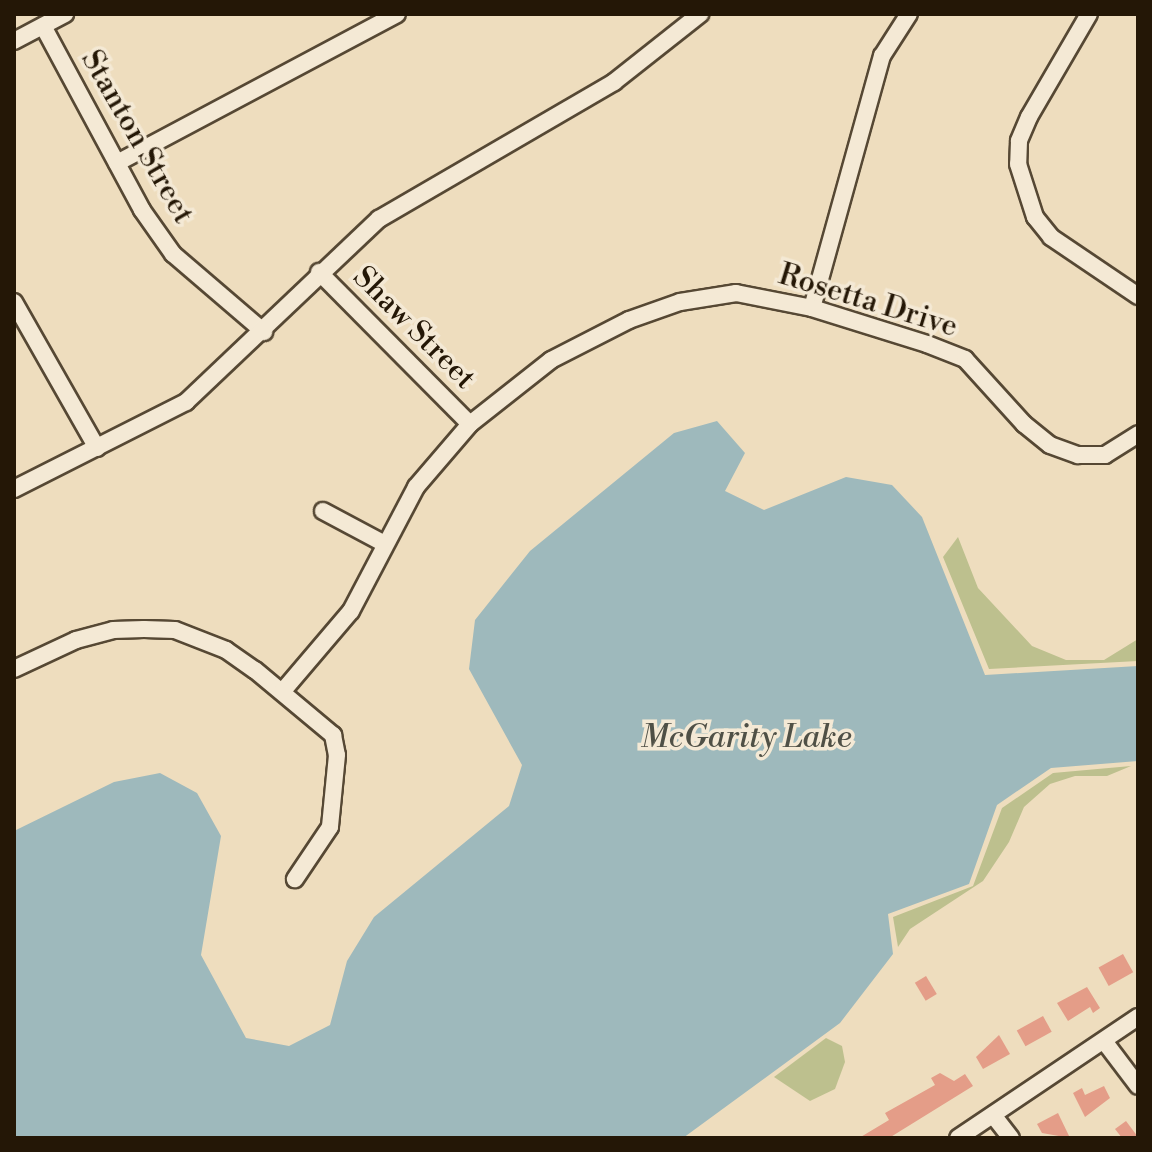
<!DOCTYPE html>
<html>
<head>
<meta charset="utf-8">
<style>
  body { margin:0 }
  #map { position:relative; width:1152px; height:1152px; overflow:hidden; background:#eeddbe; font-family:"Libre Bodoni",serif }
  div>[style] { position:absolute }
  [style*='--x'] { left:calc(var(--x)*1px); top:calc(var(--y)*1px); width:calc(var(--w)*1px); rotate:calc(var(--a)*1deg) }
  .green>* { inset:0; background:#bdc08e }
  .water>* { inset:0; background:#9eb9bc }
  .building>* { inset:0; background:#e49d88; transform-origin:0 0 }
  .roads { filter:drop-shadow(2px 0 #564834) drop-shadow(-2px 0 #564834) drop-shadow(0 2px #564834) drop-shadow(0 -2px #564834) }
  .minor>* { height:16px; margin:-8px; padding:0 8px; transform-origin:8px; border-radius:8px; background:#f4e9d5 }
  span { translate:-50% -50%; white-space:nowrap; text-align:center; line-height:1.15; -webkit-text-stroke:7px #f4e9d5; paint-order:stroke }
  .street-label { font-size:30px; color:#241706 }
  .water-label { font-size:32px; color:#4f5046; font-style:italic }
  .frame { position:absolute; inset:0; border:16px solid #241706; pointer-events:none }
</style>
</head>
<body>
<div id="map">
  <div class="green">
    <i style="clip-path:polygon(958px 537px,978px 588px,1032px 646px,1066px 660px,1104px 660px,1138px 639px,1138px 661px,989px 669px,943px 557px)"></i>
    <i style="clip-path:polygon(1131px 766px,1107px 776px,1075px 776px,1050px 784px,1024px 807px,1009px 842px,983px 881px,910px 929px,898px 947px,893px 917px,973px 886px,1002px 808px,1053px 773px)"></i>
    <i style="clip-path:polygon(826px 1038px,842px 1046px,845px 1062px,835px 1089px,810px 1101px,774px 1077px)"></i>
  </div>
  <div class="water">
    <i style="clip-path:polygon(717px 421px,745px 453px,725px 491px,764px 510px,846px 477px,892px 485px,922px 517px,985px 675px,1138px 666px,1138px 761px,1051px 768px,997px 805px,969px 884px,888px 914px,893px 954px,840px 1023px,683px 1138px,14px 1138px,14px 831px,114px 782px,160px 773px,197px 793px,221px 836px,201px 955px,246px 1038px,289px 1046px,330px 1025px,347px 961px,374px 917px,509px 806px,522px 765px,469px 669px,475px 620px,530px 551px,674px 433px)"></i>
  </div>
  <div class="building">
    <i style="left:1123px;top:954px;width:21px;height:28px;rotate:61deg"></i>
    <i style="left:926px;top:976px;width:21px;height:13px;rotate:59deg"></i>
    <i style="clip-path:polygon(1087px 987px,1100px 1008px,1093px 1013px,1090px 1007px,1068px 1021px,1057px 1003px)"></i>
    <i style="left:1043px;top:1016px;width:18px;height:30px;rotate:61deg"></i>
    <i style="clip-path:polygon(999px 1035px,1010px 1054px,983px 1069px,976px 1057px)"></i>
    <i style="clip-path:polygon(940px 1073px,954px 1081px,965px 1074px,973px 1086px,889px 1138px,859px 1138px,889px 1120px,885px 1113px,935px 1085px,931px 1078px)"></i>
    <i style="clip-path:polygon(1104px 1086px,1110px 1098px,1085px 1117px,1073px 1093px,1082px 1088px,1085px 1095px)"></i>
    <i style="clip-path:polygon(1058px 1113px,1070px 1138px,1042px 1133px,1037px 1124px)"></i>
    <i style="clip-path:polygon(1126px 1121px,1138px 1137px,1138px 1138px,1122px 1138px,1115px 1129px)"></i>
  </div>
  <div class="roads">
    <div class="minor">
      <i style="--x:1089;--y:14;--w:119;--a:120.2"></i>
      <i style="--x:1029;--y:117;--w:26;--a:113"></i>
      <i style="--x:1019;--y:141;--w:23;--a:92"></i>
      <i style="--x:1018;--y:164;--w:56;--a:72.2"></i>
      <i style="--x:1035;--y:217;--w:26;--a:51"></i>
      <i style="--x:1051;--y:237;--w:105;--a:34.1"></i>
      <i style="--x:43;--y:26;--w:209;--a:61.7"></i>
      <i style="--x:142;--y:210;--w:54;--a:54.8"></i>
      <i style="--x:173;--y:254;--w:120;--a:40.6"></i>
      <i style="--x:14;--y:41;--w:58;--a:-27.9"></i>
      <i style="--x:117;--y:163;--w:317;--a:-28"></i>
      <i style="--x:319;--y:272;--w:214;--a:45.2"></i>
      <i style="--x:14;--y:302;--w:168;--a:60.4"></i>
      <i style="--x:812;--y:308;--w:262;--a:-74.5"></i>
      <i style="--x:882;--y:56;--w:50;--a:-57.3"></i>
      <i style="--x:14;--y:489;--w:193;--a:-26.8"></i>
      <i style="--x:186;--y:402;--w:266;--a:-43.5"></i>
      <i style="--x:379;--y:219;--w:272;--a:-30.2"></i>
      <i style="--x:614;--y:82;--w:110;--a:-38.3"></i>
      <i style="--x:323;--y:511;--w:68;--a:28.1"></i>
      <i style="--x:14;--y:669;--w:68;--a:-25.1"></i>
      <i style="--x:76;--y:640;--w:38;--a:-15"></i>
      <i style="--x:113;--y:630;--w:31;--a:-2"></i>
      <i style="--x:144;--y:629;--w:31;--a:2"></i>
      <i style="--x:175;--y:630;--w:55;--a:21.4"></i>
      <i style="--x:226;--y:650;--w:35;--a:35"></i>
      <i style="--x:255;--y:670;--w:102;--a:39.8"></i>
      <i style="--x:333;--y:735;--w:20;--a:79"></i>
      <i style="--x:337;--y:755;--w:72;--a:95.6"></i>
      <i style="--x:330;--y:827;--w:63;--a:123.9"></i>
      <i style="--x:282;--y:692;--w:106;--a:-49.6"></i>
      <i style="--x:351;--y:611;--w:140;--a:-62.3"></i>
      <i style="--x:416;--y:487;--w:83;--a:-49.4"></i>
      <i style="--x:470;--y:424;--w:103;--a:-38.3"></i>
      <i style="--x:551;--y:360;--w:88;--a:-27.1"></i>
      <i style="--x:629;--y:320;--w:54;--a:-19.4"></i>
      <i style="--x:680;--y:302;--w:57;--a:-9.1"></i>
      <i style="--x:736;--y:293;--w:77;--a:11.2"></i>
      <i style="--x:812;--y:308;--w:121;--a:17.4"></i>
      <i style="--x:927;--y:344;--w:41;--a:21.5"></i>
      <i style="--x:965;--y:359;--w:88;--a:47.8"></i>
      <i style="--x:1024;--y:424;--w:33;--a:39"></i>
      <i style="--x:1050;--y:445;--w:30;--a:20"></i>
      <i style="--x:1078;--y:455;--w:27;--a:0"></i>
      <i style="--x:1105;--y:455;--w:39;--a:-32"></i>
      <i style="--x:1104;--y:1041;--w:56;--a:52.9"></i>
      <i style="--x:993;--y:1115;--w:29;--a:52"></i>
      <i style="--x:958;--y:1138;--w:217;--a:-33.9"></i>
    </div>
  </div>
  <div class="street-label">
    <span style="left:137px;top:137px;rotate:60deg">Stanton Street</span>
    <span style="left:868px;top:301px;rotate:17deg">Rosetta Drive</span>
    <span style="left:414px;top:328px;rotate:45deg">Shaw Street</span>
  </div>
  <div class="water-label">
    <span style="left:746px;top:737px">McGarity Lake</span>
  </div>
  <div class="frame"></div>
</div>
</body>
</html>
